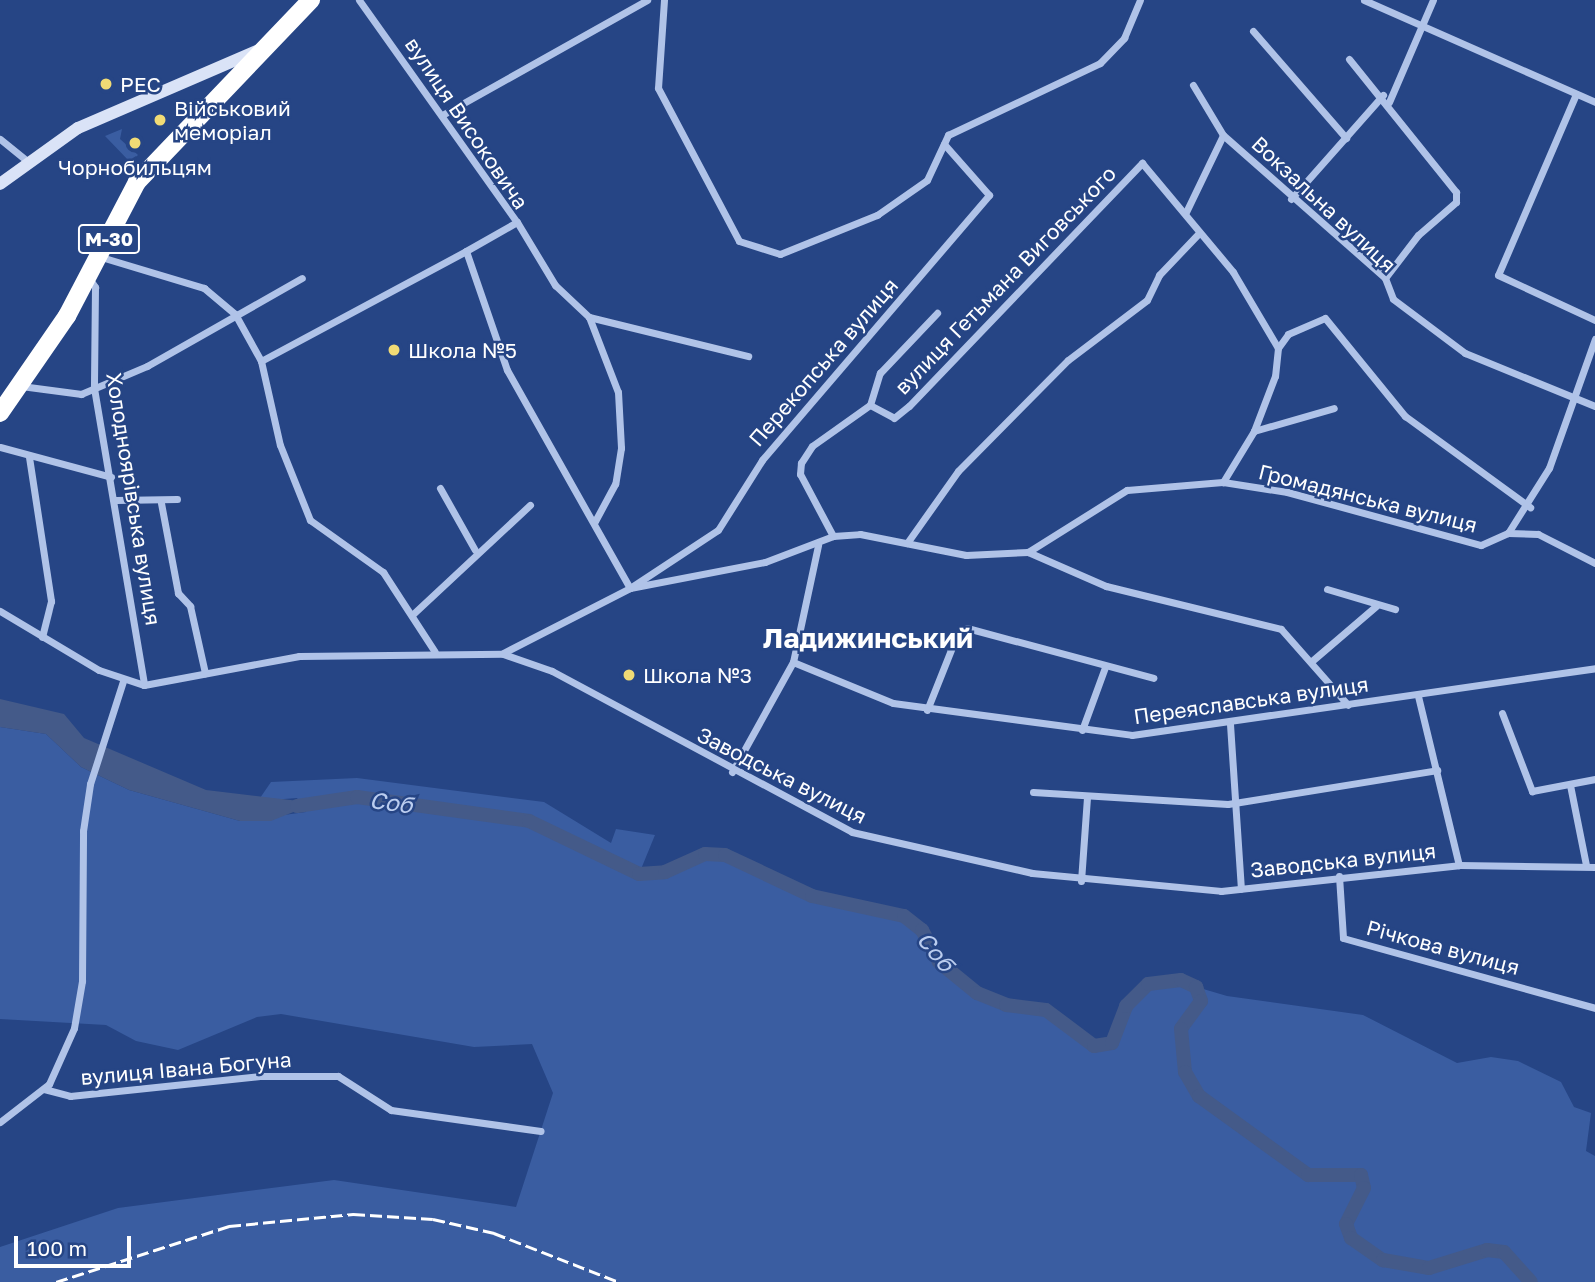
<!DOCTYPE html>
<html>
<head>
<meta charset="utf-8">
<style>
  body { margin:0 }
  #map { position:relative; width:1595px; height:1282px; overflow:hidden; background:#264585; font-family:"Golos Text",sans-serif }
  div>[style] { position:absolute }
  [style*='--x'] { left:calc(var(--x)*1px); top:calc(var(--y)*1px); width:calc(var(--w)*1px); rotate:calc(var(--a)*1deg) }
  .green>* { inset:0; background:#3a5da1 }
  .water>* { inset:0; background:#445a89 }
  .river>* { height:14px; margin:-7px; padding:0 7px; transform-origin:7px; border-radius:7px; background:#445a89 }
  .street>* { height:7px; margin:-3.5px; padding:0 3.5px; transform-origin:3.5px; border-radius:3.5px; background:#b0c3e8 }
  .secondary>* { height:12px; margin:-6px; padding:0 6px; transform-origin:6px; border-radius:6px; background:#dae3f7 }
  .highway>* { height:18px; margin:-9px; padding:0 9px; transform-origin:9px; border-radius:9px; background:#fff }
  .rail>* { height:2.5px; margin-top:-1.25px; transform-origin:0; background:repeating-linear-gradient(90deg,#fff 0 12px,transparent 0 17px) }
  .dots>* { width:19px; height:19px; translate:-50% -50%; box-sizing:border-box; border:4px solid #264585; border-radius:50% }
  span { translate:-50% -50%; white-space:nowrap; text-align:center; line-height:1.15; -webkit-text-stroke:5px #264585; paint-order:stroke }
  .shield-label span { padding:2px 5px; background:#264585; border:2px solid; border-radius:5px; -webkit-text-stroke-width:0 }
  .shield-label { font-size:19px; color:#fff; font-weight:700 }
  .poi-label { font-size:21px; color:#fff }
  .left { translate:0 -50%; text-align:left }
  .street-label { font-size:21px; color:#fff }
  .water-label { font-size:23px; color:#bbcdef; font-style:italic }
  .district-label { font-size:28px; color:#fff; font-weight:700 }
  .scale { position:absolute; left:14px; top:1236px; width:117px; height:32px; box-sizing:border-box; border:4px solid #fff; border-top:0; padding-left:9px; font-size:21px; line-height:24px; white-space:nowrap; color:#fff; -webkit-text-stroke:5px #264585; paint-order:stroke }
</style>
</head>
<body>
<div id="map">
  <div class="green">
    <i style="clip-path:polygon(122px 129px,120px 139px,138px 155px,130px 162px,105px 136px)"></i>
    <i style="clip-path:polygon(0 727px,46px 734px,81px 767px,129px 790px,240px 821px,306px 812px,297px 798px,258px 801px,271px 782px,357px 778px,544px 802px,611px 843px,616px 829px,655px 835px,639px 874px,665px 872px,717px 854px,812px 896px,904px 916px,922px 930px,939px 962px,976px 993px,1006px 1005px,1046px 1010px,1087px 1044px,1112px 1043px,1132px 997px,1166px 978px,1227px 996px,1363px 1015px,1457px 1063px,1491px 1057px,1518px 1061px,1561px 1082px,1574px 1107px,1591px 1113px,1586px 1151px,1595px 1156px,1595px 1282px,0 1282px,0 1247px,118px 1208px,334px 1180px,516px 1207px,553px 1093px,532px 1044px,474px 1047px,281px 1014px,257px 1017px,178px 1050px,136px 1041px,106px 1025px,0 1019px)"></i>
  </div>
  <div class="water">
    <i style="clip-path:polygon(0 699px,64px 714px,84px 738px,206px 790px,316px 803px,271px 821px,240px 821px,129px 790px,81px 767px,46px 734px,0 727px)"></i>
  </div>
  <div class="river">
    <i style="--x:297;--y:806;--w:61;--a:-8.5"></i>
    <i style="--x:357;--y:797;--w:174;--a:7.9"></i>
    <i style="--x:529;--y:821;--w:122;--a:25.7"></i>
    <i style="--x:639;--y:874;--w:26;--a:-4"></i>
    <i style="--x:665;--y:872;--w:44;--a:-24.2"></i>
    <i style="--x:705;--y:854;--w:20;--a:3"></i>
    <i style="--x:725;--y:855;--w:96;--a:25.2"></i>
    <i style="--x:812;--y:896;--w:94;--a:12.3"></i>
    <i style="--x:904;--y:916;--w:23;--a:38"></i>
    <i style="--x:922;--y:930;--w:36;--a:62"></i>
    <i style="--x:939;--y:962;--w:49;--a:39.2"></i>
    <i style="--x:977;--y:993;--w:31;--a:22"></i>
    <i style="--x:1006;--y:1005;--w:40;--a:7.1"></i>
    <i style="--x:1046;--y:1010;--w:60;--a:36.9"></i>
    <i style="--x:1094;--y:1046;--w:18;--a:-9"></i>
    <i style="--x:1112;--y:1043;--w:40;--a:-69"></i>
    <i style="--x:1126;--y:1006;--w:31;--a:-45"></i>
    <i style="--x:1148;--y:984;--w:33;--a:-7"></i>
    <i style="--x:1181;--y:980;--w:17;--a:25"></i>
    <i style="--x:1196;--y:987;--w:15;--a:70"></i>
    <i style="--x:1201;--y:1001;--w:34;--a:126"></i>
    <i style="--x:1181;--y:1029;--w:43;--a:84.7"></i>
    <i style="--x:1185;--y:1072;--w:28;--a:60"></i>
    <i style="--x:1199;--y:1096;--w:135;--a:35.9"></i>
    <i style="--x:1308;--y:1175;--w:53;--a:0"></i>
    <i style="--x:1361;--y:1175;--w:13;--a:77"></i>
    <i style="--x:1364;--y:1188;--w:40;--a:116.6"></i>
    <i style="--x:1346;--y:1224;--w:15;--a:70"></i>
    <i style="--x:1351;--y:1238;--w:39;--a:35"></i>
    <i style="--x:1383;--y:1260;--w:47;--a:9.9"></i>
    <i style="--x:1429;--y:1268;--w:61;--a:-17.2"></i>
    <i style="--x:1487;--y:1250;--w:17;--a:7"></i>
    <i style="--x:1504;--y:1252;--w:40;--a:48"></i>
  </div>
  <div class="street">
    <i style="--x:359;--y:0;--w:272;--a:54.6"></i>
    <i style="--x:517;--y:222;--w:59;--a:150.4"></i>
    <i style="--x:466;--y:251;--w:126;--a:71"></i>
    <i style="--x:507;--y:370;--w:250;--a:60.6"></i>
    <i style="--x:630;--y:588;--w:105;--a:-33.4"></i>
    <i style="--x:718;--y:530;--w:83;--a:-57.8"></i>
    <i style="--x:762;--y:460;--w:349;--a:-49.4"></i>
    <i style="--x:989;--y:195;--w:68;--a:-131.4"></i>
    <i style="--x:664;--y:0;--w:88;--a:93.9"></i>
    <i style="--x:658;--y:88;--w:173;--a:62.1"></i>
    <i style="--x:739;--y:241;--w:43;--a:17.6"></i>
    <i style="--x:780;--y:254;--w:105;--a:-21.9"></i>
    <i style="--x:877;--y:215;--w:61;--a:-35"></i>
    <i style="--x:927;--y:180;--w:50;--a:-65"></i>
    <i style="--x:948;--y:135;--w:168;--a:-25.3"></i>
    <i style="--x:1100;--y:63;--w:35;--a:-46"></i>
    <i style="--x:1124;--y:38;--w:41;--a:-67.2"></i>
    <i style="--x:1364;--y:0;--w:253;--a:23.8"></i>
    <i style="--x:1253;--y:31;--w:142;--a:49"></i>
    <i style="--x:1349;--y:59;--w:171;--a:51.2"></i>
    <i style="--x:1456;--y:192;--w:10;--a:90"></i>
    <i style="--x:1456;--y:202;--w:50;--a:139"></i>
    <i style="--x:1418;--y:235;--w:54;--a:127.5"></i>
    <i style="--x:1193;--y:85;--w:58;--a:59"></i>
    <i style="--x:1223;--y:135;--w:216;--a:41.4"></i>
    <i style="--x:1385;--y:278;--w:22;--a:69"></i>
    <i style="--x:1393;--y:299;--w:90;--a:36.9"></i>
    <i style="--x:1465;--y:353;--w:140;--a:22.2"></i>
    <i style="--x:1576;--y:94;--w:197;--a:113.3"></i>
    <i style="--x:1498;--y:275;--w:107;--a:24.9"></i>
    <i style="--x:1389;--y:102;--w:111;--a:-66.7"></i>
    <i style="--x:444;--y:114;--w:233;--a:-29.3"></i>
    <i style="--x:0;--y:139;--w:33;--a:39"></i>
    <i style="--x:1291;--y:199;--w:139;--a:-48.5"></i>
    <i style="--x:1186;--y:212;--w:85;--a:-64.3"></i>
    <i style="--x:517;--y:222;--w:74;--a:58.9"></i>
    <i style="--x:555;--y:285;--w:47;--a:43.3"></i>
    <i style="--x:589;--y:317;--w:80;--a:68.9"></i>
    <i style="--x:618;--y:392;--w:56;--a:86.9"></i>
    <i style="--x:621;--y:448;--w:36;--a:99"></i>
    <i style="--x:615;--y:484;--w:44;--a:118.3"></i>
    <i style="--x:101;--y:257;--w:108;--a:16.8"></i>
    <i style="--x:204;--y:288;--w:40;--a:40"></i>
    <i style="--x:235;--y:314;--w:54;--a:61"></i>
    <i style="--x:261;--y:361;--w:86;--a:77.3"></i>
    <i style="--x:280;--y:445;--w:81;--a:68.2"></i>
    <i style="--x:310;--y:520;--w:90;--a:35.5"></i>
    <i style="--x:383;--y:572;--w:95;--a:57"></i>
    <i style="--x:89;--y:278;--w:11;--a:56"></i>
    <i style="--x:95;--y:287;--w:101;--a:90.6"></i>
    <i style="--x:94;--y:388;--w:301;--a:80.4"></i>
    <i style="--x:589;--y:317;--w:164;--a:13.8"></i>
    <i style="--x:1278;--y:348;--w:17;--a:-54"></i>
    <i style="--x:1288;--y:334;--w:40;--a:-23.4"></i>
    <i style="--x:1325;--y:318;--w:127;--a:50.8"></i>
    <i style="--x:1405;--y:416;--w:155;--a:36.1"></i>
    <i style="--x:261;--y:361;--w:233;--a:-28.2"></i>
    <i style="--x:21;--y:386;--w:61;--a:7.6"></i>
    <i style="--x:81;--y:394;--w:72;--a:-23"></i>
    <i style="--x:147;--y:366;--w:178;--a:-29.6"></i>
    <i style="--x:870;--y:405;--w:27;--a:28"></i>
    <i style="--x:894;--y:418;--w:19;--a:-39"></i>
    <i style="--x:909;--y:406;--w:337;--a:-46.2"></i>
    <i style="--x:1142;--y:163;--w:142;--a:50.1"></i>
    <i style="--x:1233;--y:272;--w:88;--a:59.4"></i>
    <i style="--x:1278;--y:348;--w:28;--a:96"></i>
    <i style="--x:1275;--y:376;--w:59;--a:110.9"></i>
    <i style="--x:1254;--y:431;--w:60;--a:121.3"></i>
    <i style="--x:1254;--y:431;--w:83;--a:-16"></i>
    <i style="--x:0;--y:447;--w:115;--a:15.1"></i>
    <i style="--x:29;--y:457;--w:146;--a:81.3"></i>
    <i style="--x:51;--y:601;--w:37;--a:104"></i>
    <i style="--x:440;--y:488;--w:71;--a:60.6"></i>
    <i style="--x:116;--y:500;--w:61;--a:-0.9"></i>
    <i style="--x:161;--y:503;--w:92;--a:79.3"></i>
    <i style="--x:178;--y:593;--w:18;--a:47"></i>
    <i style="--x:190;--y:606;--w:69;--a:77.4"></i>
    <i style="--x:1508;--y:533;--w:77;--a:-57.8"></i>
    <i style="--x:1549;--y:468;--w:137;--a:-70.4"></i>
    <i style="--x:833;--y:536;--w:70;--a:-118"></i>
    <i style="--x:800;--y:474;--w:11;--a:-85"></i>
    <i style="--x:801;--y:463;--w:20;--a:-57"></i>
    <i style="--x:812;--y:446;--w:71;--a:-35.3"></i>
    <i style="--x:870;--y:405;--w:34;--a:-73"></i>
    <i style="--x:880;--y:373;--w:83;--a:-46.5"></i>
    <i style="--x:907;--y:543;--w:88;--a:-54.7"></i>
    <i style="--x:958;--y:471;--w:156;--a:-45.3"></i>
    <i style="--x:1068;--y:360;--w:99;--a:-37.2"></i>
    <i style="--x:1147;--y:300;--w:28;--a:-64"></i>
    <i style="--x:1159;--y:275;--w:57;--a:-46.4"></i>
    <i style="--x:1028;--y:552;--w:85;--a:23.6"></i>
    <i style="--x:1106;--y:586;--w:180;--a:13.8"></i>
    <i style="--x:1281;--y:629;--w:101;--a:48.6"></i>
    <i style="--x:1327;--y:589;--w:71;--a:16.4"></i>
    <i style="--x:0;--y:611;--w:115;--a:30.8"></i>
    <i style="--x:99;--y:670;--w:47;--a:18.4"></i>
    <i style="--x:144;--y:685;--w:158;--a:-10.6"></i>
    <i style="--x:299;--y:656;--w:204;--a:-0.6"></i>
    <i style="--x:503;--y:654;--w:52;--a:19.1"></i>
    <i style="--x:552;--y:671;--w:340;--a:28.2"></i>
    <i style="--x:852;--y:832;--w:185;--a:12.8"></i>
    <i style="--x:1032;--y:873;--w:190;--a:5.4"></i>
    <i style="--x:1221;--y:891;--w:239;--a:-6.2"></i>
    <i style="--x:1459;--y:865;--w:136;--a:0.8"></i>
    <i style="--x:413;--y:614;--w:160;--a:-43"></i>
    <i style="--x:503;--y:653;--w:143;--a:-27.1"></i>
    <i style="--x:630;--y:588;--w:137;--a:-10.9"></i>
    <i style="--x:765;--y:562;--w:73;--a:-20.9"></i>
    <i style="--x:833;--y:536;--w:27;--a:-4"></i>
    <i style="--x:860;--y:534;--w:108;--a:11.2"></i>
    <i style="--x:966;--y:555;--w:62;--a:-2.8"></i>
    <i style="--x:1028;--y:552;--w:117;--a:-32.1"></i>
    <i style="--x:1127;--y:490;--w:96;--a:-4.8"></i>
    <i style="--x:1223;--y:482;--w:65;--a:8.9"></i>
    <i style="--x:1287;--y:492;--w:201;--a:15.3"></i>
    <i style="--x:1481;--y:545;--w:30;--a:-24"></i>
    <i style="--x:1508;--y:533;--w:30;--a:2"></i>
    <i style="--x:1538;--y:534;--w:64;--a:27"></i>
    <i style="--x:1313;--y:660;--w:83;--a:-40.6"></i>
    <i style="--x:793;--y:662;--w:108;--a:22.3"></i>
    <i style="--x:893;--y:703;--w:241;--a:7.6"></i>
    <i style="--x:1132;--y:735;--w:468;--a:-8.2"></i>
    <i style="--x:1418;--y:696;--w:174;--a:76.4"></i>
    <i style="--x:927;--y:710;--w:79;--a:-68.3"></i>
    <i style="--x:956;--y:637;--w:14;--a:-39"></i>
    <i style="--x:967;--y:628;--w:193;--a:15"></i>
    <i style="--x:1502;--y:713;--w:84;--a:69"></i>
    <i style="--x:1532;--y:791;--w:64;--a:-10.8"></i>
    <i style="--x:1230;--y:724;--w:165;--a:86.2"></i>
    <i style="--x:1082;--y:730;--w:67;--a:-69.9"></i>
    <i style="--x:732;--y:772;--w:126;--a:-61"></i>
    <i style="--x:793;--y:662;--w:120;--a:-77.9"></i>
    <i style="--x:1570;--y:785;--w:82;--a:78.7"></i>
    <i style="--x:1033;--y:792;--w:195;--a:3.5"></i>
    <i style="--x:1228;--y:804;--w:212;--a:-9.2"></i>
    <i style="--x:1339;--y:876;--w:62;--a:86.3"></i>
    <i style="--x:1343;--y:938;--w:262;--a:15.5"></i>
    <i style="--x:1081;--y:881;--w:84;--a:-85.9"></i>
    <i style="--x:44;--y:1089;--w:27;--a:15"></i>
    <i style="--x:70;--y:1096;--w:191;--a:-6"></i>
    <i style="--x:260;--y:1076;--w:78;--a:0"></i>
    <i style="--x:338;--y:1076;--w:63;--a:32.7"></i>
    <i style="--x:391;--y:1110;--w:151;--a:8"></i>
    <i style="--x:0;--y:1122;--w:62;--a:-37.8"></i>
    <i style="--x:49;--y:1084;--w:61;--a:-65.9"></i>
    <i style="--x:74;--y:1028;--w:48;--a:-80.3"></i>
    <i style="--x:82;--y:981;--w:150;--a:-89.6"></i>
    <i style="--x:83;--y:831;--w:48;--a:-81.5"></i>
    <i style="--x:90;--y:784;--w:108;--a:-72.2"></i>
  </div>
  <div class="secondary">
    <i style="--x:0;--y:184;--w:96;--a:-35.7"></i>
    <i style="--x:78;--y:128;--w:197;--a:-23.3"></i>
  </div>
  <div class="highway">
    <i style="--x:0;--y:413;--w:118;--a:-55.4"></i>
    <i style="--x:67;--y:316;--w:151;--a:-62.4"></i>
    <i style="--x:137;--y:182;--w:252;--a:-46.3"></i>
  </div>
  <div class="rail">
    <i style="--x:56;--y:1282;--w:182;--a:-17.9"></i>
    <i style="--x:229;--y:1226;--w:125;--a:-5.5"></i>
    <i style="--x:353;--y:1214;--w:80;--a:3.6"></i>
    <i style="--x:433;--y:1219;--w:63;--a:12.9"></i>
    <i style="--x:494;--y:1233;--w:134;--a:21.4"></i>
  </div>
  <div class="dots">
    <i style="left:106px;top:84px;background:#f1db75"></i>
    <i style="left:160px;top:120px;background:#f1db75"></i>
    <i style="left:135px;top:143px;background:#f1db75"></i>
    <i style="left:394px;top:350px;background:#f1db75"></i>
    <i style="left:629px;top:675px;background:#f1db75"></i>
  </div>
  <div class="shield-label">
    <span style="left:109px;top:239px">М-30</span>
  </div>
  <div class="poi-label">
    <span class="left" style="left:120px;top:84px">РЕС</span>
    <span class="left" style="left:174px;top:120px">Військовий<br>меморіал</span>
    <span style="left:135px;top:167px">Чорнобильцям</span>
    <span class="left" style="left:408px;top:350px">Школа №5</span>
    <span class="left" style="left:643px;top:675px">Школа №3</span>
  </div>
  <div class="street-label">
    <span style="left:467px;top:123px;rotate:56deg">вулиця Високовича</span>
    <span style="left:1324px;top:204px;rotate:43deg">Вокзальна вулиця</span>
    <span style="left:1005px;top:280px;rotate:-46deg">вулиця Гетьмана Виговського</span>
    <span style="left:823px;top:362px;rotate:-49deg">Перекопська вулиця</span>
    <span style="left:1368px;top:498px;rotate:14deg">Громадянська вулиця</span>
    <span style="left:134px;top:499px;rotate:81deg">Холодноярівська вулиця</span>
    <span style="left:1251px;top:700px;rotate:-8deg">Переяславська вулиця</span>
    <span style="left:782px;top:775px;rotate:27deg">Заводська вулиця</span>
    <span style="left:1343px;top:860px;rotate:-6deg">Заводська вулиця</span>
    <span style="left:1443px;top:947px;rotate:15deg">Річкова вулиця</span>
    <span style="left:186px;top:1068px;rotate:-5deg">вулиця Івана Богуна</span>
  </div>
  <div class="water-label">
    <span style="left:391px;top:802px;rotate:8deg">Соб</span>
    <span style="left:936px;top:951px;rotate:51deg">Соб</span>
  </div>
  <div class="district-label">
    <span style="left:868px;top:638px">Ладижинський</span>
  </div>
  <div class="scale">100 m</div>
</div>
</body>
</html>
